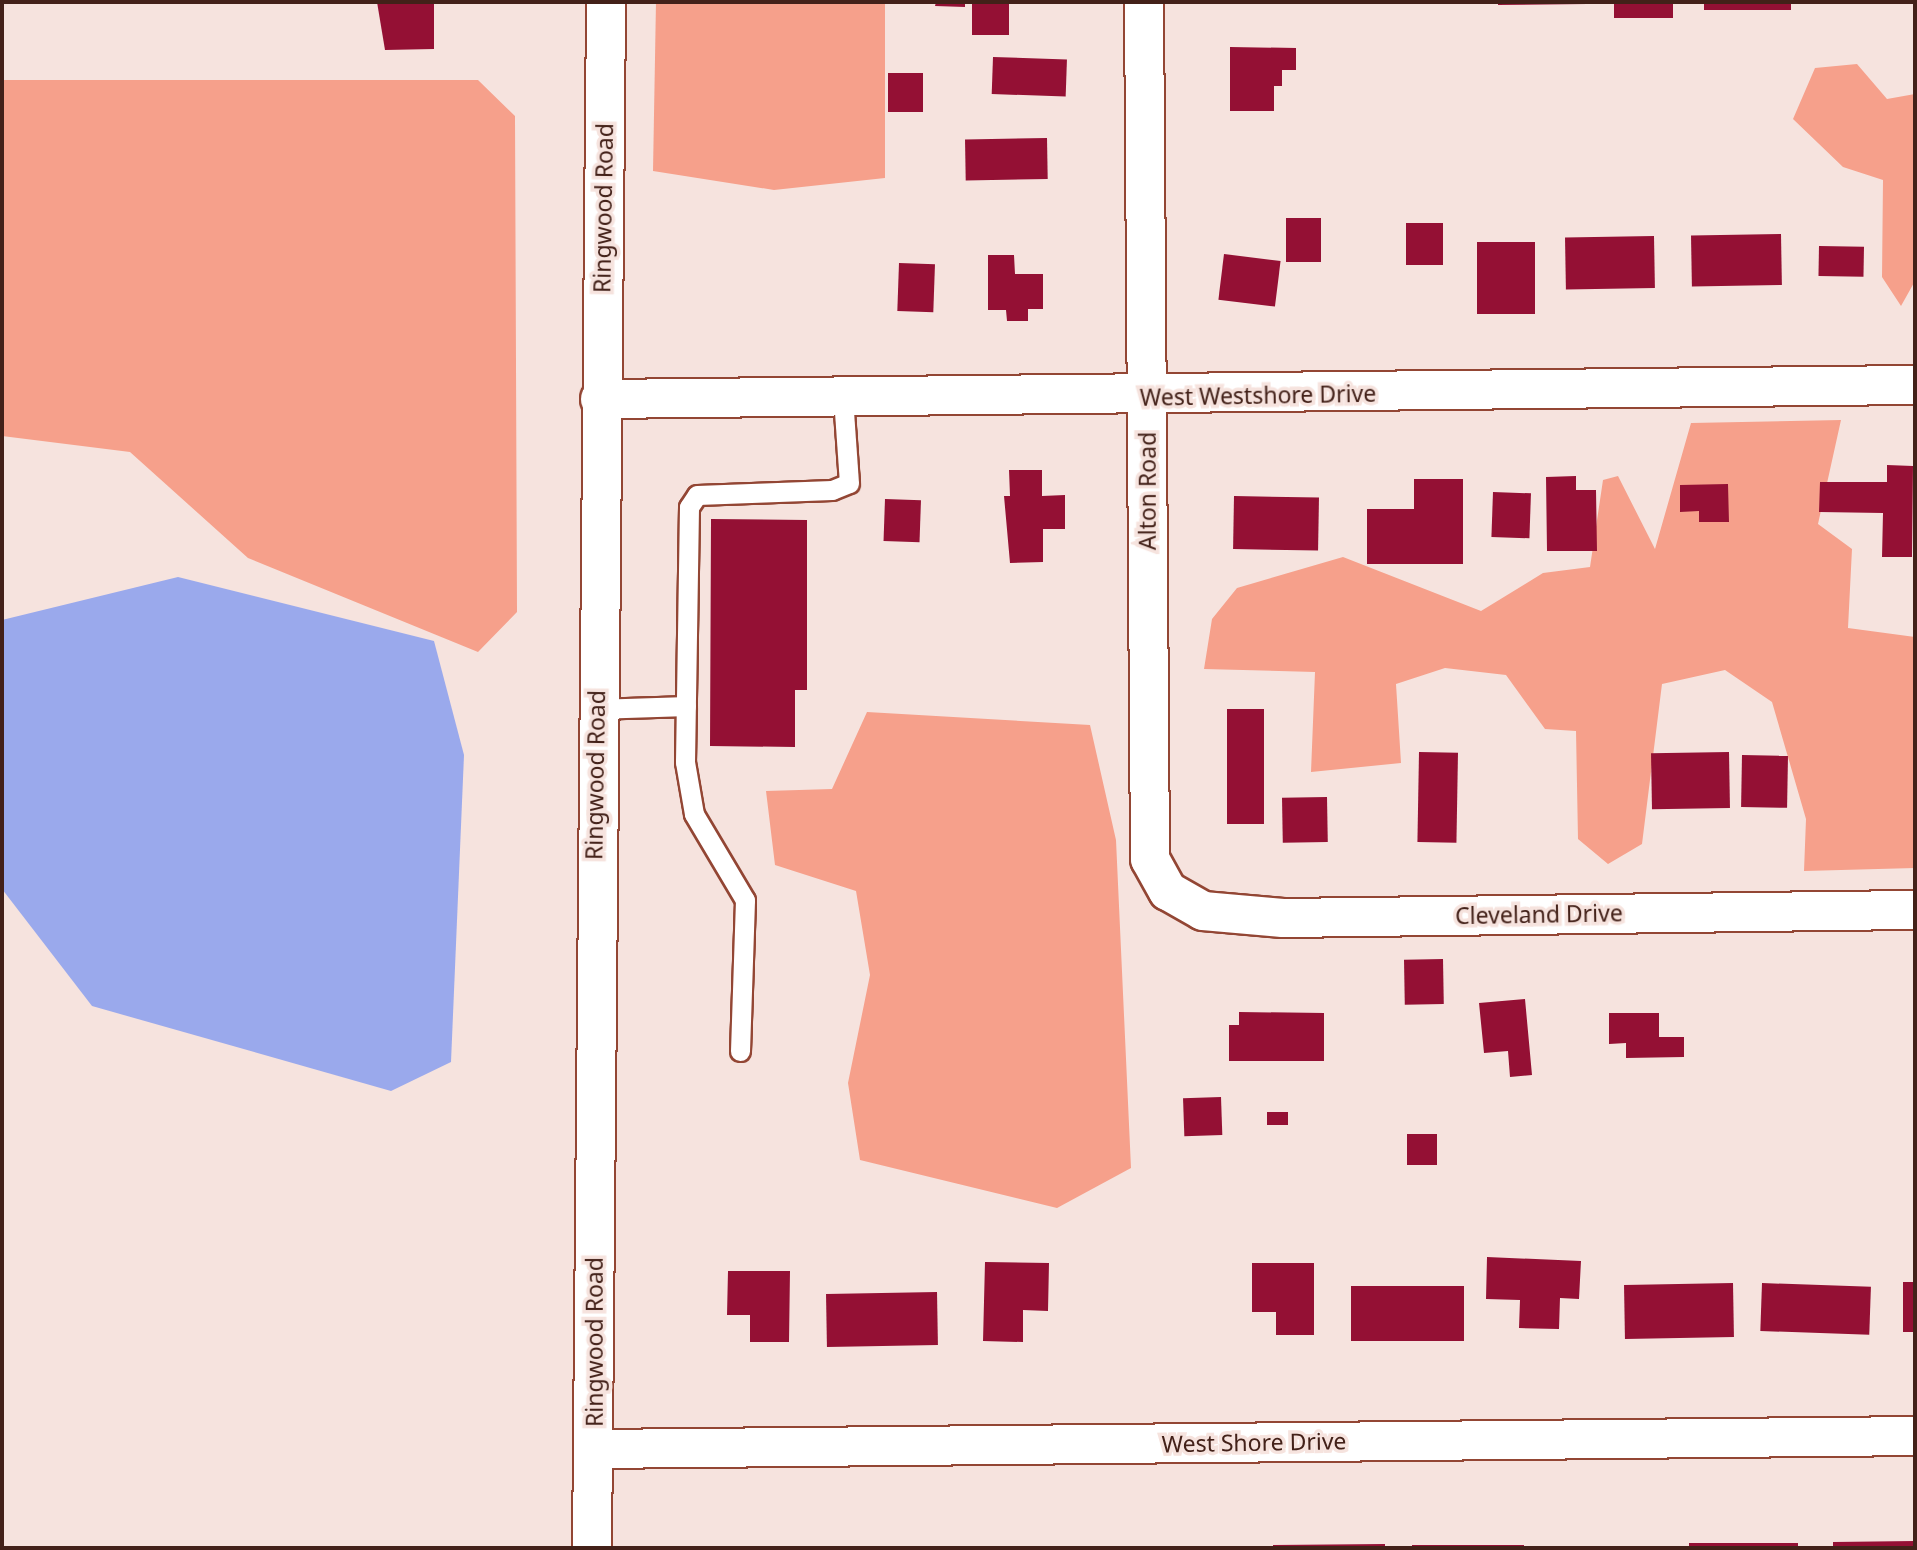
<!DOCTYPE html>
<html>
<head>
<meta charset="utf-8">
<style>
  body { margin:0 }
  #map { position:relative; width:1917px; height:1550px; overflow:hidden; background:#f6e3de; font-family:"Noto Sans",sans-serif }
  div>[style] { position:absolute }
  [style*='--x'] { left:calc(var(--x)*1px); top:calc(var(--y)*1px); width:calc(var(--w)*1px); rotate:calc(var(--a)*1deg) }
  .green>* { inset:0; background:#f6a08b }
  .water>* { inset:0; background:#9aa9ec }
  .building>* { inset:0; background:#941034; transform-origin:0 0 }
  .roads { filter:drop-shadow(2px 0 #934634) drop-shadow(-2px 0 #934634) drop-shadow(0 2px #934634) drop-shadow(0 -2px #934634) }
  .lane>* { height:19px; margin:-9.5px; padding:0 9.5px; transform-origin:9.5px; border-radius:9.5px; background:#fff }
  .street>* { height:38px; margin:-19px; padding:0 19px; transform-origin:19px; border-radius:19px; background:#fff }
  .secondary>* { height:38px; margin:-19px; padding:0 19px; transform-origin:19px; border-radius:19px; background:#fff }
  span { translate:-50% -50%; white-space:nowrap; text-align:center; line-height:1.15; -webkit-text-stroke:7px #f6e3de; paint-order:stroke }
  .street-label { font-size:23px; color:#432119 }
  .frame { position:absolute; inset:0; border:4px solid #432119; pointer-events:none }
</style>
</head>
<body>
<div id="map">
  <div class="green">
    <i style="clip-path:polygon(656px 2px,885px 2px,885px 178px,774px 190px,653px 171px)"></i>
    <i style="clip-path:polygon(1857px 64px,1887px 99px,1915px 94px,1915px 281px,1901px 306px,1882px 277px,1883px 180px,1843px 167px,1793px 119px,1815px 68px)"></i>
    <i style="clip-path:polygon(2px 80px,478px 80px,515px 116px,517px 612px,478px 652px,248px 558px,130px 452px,2px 436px)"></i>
    <i style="clip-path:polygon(1841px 420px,1818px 524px,1852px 549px,1848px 628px,1915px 637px,1915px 868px,1804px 871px,1806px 819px,1772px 702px,1725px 670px,1662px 684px,1642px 844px,1608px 864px,1578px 839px,1576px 731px,1545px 729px,1506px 675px,1445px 668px,1396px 684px,1401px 763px,1311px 772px,1315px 672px,1204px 669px,1212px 619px,1237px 588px,1343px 557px,1481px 611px,1543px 573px,1590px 567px,1603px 480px,1618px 476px,1655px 549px,1691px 423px)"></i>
    <i style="clip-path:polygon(867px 712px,1090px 725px,1116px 840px,1131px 1168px,1057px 1208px,860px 1160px,848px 1083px,870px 975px,856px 891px,775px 865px,766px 791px,832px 789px)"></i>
  </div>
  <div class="water">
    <i style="clip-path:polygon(178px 577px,434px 641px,464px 755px,451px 1062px,391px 1091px,92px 1006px,2px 889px,2px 620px)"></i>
  </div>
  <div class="building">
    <i style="clip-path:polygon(377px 2px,434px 2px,434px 49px,385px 50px)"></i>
    <i style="clip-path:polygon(936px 2px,965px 2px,965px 7px,935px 6px)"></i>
    <i style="left:972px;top:2px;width:37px;height:33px"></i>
    <i style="clip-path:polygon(1498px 2px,1588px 2px,1588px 4px,1498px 5px)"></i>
    <i style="left:1614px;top:2px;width:59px;height:16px"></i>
    <i style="left:1704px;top:2px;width:87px;height:8px"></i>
    <i style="clip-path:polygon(1230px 47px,1296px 48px,1296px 70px,1282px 70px,1282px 86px,1274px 86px,1274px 111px,1230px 111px)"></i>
    <i style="left:993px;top:57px;width:74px;height:37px;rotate:2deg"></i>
    <i style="left:888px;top:73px;width:35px;height:39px"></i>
    <i style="left:1047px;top:138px;width:41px;height:82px;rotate:89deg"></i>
    <i style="left:1286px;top:218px;width:35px;height:44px"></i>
    <i style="left:1406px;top:223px;width:37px;height:42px"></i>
    <i style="left:1781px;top:234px;width:51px;height:90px;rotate:89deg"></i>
    <i style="left:1654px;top:236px;width:52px;height:89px;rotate:89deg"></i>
    <i style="left:1477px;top:242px;width:58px;height:72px"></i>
    <i style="left:1819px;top:246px;width:45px;height:30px;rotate:1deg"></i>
    <i style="left:1224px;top:254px;width:57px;height:46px;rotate:7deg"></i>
    <i style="clip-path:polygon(988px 255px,1014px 255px,1015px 274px,1043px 274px,1043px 309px,1028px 309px,1028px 321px,1007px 321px,1006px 310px,988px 310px)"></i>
    <i style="left:899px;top:263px;width:36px;height:48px;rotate:2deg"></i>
    <i style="clip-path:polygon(1887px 465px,1913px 466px,1912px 557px,1882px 557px,1883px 513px,1819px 512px,1820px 482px,1887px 482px)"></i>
    <i style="clip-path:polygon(1009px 470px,1042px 470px,1042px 496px,1065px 495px,1065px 529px,1043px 529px,1043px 562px,1010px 563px,1004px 496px,1010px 496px)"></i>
    <i style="clip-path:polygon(1576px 476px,1576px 490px,1596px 490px,1597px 551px,1547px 551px,1546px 477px)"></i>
    <i style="clip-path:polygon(1414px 479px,1463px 479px,1463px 564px,1367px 564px,1367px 509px,1414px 509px)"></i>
    <i style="clip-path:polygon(1728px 484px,1729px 522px,1699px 522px,1699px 511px,1680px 512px,1680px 485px)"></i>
    <i style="left:1493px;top:492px;width:38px;height:45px;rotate:2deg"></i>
    <i style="left:1234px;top:496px;width:85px;height:53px;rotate:1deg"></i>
    <i style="left:885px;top:499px;width:36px;height:42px;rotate:2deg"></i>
    <i style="clip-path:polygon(711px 519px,807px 520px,807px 690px,795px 690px,795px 747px,710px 746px)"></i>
    <i style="left:1227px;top:709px;width:37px;height:115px"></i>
    <i style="left:1419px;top:752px;width:39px;height:90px;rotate:1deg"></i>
    <i style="left:1729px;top:752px;width:56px;height:78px;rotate:89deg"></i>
    <i style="left:1742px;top:755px;width:46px;height:52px;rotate:1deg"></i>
    <i style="left:1327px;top:797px;width:45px;height:45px;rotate:89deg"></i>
    <i style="left:1443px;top:959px;width:45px;height:39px;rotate:89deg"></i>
    <i style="clip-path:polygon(1525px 999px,1532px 1075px,1510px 1077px,1508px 1051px,1484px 1053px,1479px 1003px)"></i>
    <i style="clip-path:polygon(1239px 1012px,1324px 1013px,1324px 1061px,1229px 1061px,1229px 1025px,1239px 1025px)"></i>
    <i style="clip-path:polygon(1609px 1013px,1659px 1013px,1659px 1037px,1684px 1037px,1684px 1057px,1626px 1058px,1626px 1043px,1609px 1044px)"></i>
    <i style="left:1221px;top:1097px;width:38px;height:38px;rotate:88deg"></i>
    <i style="left:1288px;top:1112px;width:13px;height:21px;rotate:90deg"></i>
    <i style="left:1407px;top:1134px;width:30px;height:31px"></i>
    <i style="clip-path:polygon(1487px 1257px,1581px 1261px,1579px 1299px,1560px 1298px,1559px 1329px,1519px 1328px,1520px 1300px,1486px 1299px)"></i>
    <i style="clip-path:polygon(985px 1262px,1049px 1263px,1048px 1311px,1023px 1310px,1023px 1342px,983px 1341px)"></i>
    <i style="clip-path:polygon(1252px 1263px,1314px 1263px,1314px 1335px,1276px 1335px,1276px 1312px,1252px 1312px)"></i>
    <i style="clip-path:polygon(728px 1271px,790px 1271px,789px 1342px,750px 1342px,750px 1315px,727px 1315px)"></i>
    <i style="left:1903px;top:1282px;width:12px;height:50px"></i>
    <i style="left:1733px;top:1283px;width:54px;height:109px;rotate:89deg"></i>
    <i style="left:1762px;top:1283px;width:109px;height:48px;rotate:2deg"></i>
    <i style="left:1464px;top:1286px;width:55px;height:113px;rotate:90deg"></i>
    <i style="left:937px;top:1292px;width:53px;height:111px;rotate:89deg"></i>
    <i style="clip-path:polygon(1915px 1541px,1915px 1548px,1833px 1548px,1833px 1542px)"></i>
    <i style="left:1689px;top:1543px;width:109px;height:5px"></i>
    <i style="clip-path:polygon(1385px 1544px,1385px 1548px,1273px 1548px,1273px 1545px)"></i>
    <i style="left:1412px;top:1545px;width:112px;height:3px"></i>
  </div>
  <div class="roads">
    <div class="lane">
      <i style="--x:596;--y:709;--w:90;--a:-1.9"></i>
      <i style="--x:740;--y:1051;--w:151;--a:-88.1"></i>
      <i style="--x:745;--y:900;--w:100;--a:-120.7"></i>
      <i style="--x:694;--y:814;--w:53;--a:-99.8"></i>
      <i style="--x:685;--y:762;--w:255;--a:-89.1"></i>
      <i style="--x:689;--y:507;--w:14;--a:-56"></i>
      <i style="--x:697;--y:495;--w:135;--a:-2.1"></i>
      <i style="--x:832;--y:490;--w:18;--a:-22"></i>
      <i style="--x:849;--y:483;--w:86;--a:-94"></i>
    </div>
    <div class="street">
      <i style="--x:1144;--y:2;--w:857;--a:89.6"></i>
      <i style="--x:1150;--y:859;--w:37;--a:61"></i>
      <i style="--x:1168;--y:891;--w:40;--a:29.7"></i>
      <i style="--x:1203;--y:911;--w:80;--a:5"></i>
      <i style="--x:1283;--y:918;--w:632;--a:-0.73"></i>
      <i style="--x:600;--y:399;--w:1315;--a:-0.61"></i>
      <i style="--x:593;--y:1449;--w:1322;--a:-0.56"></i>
    </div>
    <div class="secondary">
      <i style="--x:592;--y:1548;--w:1546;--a:-89.48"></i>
    </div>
  </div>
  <div class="street-label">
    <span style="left:603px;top:208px;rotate:-89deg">Ringwood Road</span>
    <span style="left:1258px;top:395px;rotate:-1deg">West Westshore Drive</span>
    <span style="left:1147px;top:491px;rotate:-90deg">Alton Road</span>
    <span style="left:595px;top:775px;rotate:-89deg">Ringwood Road</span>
    <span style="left:1539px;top:914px;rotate:-1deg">Cleveland Drive</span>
    <span style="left:594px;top:1342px;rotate:-90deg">Ringwood Road</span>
    <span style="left:1254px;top:1442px;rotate:-1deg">West Shore Drive</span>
  </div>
  <div class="frame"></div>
</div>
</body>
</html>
